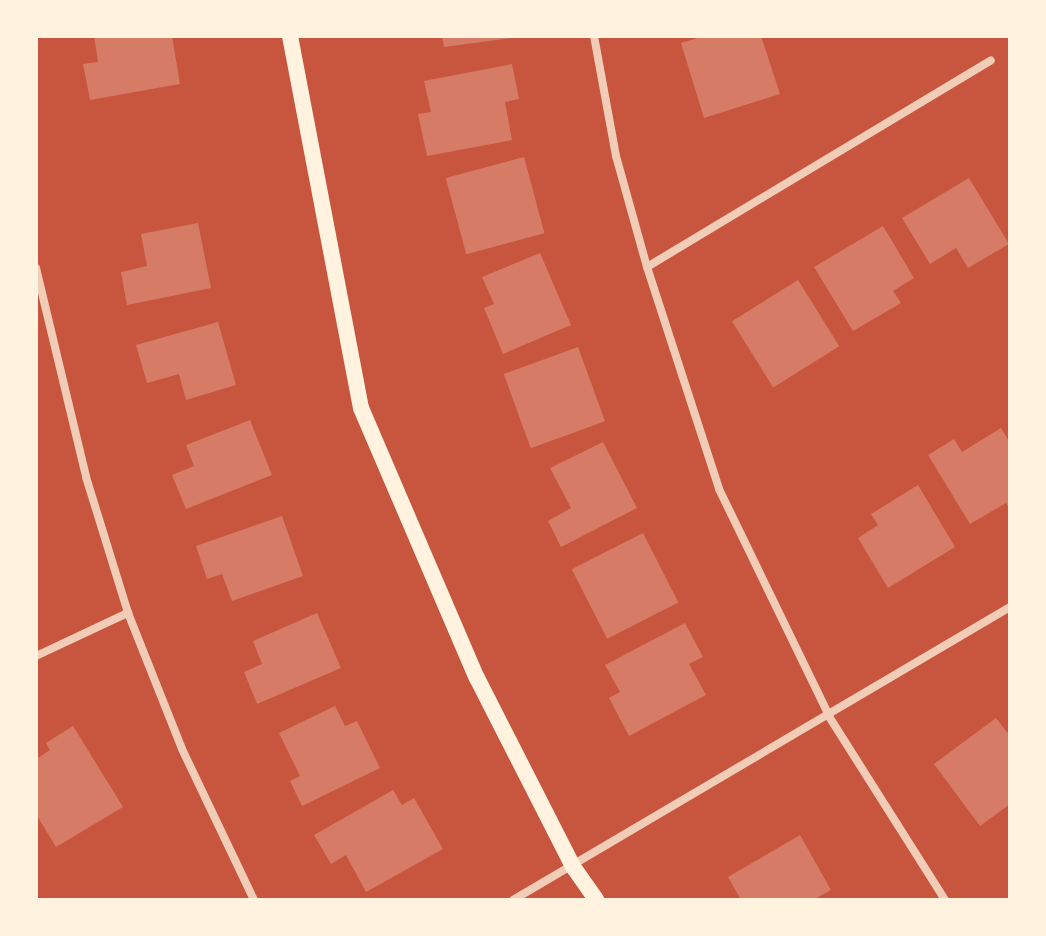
<!DOCTYPE html>
<html>
<head>
<meta charset="utf-8">
<style>
  body { margin:0 }
  #map { position:relative; width:1046px; height:936px; overflow:hidden; background:#c8553d; font-family:"Source Sans 3",sans-serif }
  div>[style] { position:absolute }
  [style*='--x'] { left:calc(var(--x)*1px); top:calc(var(--y)*1px); width:calc(var(--w)*1px); rotate:calc(var(--a)*1deg) }
  .building>* { inset:0; background:#d67c66; transform-origin:0 0 }
  .minor>* { height:8px; margin:-4px; padding:0 4px; transform-origin:4px; border-radius:4px; background:#f1ccb7 }
  .secondary>* { height:16px; margin:-8px; padding:0 8px; transform-origin:8px; border-radius:8px; background:#fff3e0 }
  span { translate:-50% -50%; white-space:nowrap; text-align:center; line-height:1.15; -webkit-text-stroke:7px #fff3e0; paint-order:stroke }
  .frame { position:absolute; inset:0; border:38px solid #fff3e0; pointer-events:none }
</style>
</head>
<body>
<div id="map">
  <div class="building">
    <i style="clip-path:polygon(94px 36px,172px 36px,180px 84px,90px 100px,83px 64px,98px 62px)"></i>
    <i style="clip-path:polygon(442px 36px,512px 36px,512px 38px,444px 47px)"></i>
    <i style="clip-path:polygon(704px 36px,761px 36px,780px 94px,704px 118px,681px 43px)"></i>
    <i style="clip-path:polygon(512px 64px,519px 99px,505px 102px,512px 140px,427px 156px,418px 114px,431px 112px,424px 81px)"></i>
    <i style="left:524px;top:157px;width:79px;height:81px;rotate:75deg"></i>
    <i style="clip-path:polygon(969px 178px,1009px 244px,968px 268px,956px 248px,930px 264px,902px 218px)"></i>
    <i style="clip-path:polygon(198px 223px,211px 288px,127px 305px,121px 272px,147px 266px,141px 234px)"></i>
    <i style="clip-path:polygon(883px 226px,914px 278px,893px 291px,901px 303px,853px 331px,814px 267px)"></i>
    <i style="clip-path:polygon(540px 253px,571px 325px,503px 354px,484px 308px,494px 304px,482px 277px)"></i>
    <i style="left:798px;top:280px;width:78px;height:78px;rotate:58deg"></i>
    <i style="clip-path:polygon(218px 322px,236px 385px,186px 400px,179px 374px,147px 383px,136px 345px)"></i>
    <i style="left:578px;top:347px;width:79px;height:79px;rotate:70deg"></i>
    <i style="clip-path:polygon(250px 420px,272px 475px,186px 509px,172px 475px,194px 466px,186px 445px)"></i>
    <i style="clip-path:polygon(1001px 428px,1010px 443px,1010px 510px,1006px 503px,970px 524px,928px 455px,954px 439px,962px 452px)"></i>
    <i style="clip-path:polygon(603px 442px,637px 508px,561px 547px,548px 521px,571px 508px,550px 468px)"></i>
    <i style="clip-path:polygon(918px 485px,955px 547px,888px 588px,858px 538px,878px 525px,871px 514px)"></i>
    <i style="clip-path:polygon(282px 516px,303px 576px,232px 601px,222px 574px,207px 579px,196px 546px)"></i>
    <i style="left:643px;top:533px;width:78px;height:80px;rotate:63deg"></i>
    <i style="clip-path:polygon(317px 613px,341px 668px,257px 704px,244px 672px,262px 664px,253px 641px)"></i>
    <i style="clip-path:polygon(685px 623px,703px 657px,689px 664px,706px 695px,629px 736px,609px 698px,620px 692px,605px 665px)"></i>
    <i style="clip-path:polygon(335px 706px,345px 726px,357px 721px,380px 768px,302px 806px,290px 781px,300px 776px,279px 733px)"></i>
    <i style="clip-path:polygon(996px 718px,1010px 736px,1010px 804px,980px 826px,934px 764px)"></i>
    <i style="clip-path:polygon(73px 726px,123px 807px,56px 847px,36px 814px,36px 759px,50px 750px,46px 743px)"></i>
    <i style="clip-path:polygon(393px 790px,402px 805px,414px 798px,443px 849px,366px 892px,346px 855px,331px 864px,314px 835px)"></i>
    <i style="clip-path:polygon(800px 835px,831px 890px,813px 900px,741px 900px,728px 877px)"></i>
  </div>
  <div class="minor">
    <i style="--x:594;--y:36;--w:122;--a:79.6"></i>
    <i style="--x:616;--y:156;--w:115;--a:74.4"></i>
    <i style="--x:647;--y:267;--w:233;--a:72"></i>
    <i style="--x:719;--y:489;--w:254;--a:64.1"></i>
    <i style="--x:830;--y:718;--w:215;--a:57.7"></i>
    <i style="--x:647;--y:267;--w:401;--a:-31"></i>
    <i style="--x:36;--y:268;--w:215;--a:76.5"></i>
    <i style="--x:86;--y:477;--w:142;--a:72.8"></i>
    <i style="--x:128;--y:613;--w:146;--a:68.3"></i>
    <i style="--x:182;--y:749;--w:167;--a:64.5"></i>
    <i style="--x:36;--y:656;--w:102;--a:-25.1"></i>
    <i style="--x:513;--y:900;--w:577;--a:-30.52"></i>
  </div>
  <div class="secondary">
    <i style="--x:290;--y:36;--w:379;--a:79.2"></i>
    <i style="--x:361;--y:408;--w:294;--a:66.8"></i>
    <i style="--x:477;--y:678;--w:213;--a:63"></i>
    <i style="--x:574;--y:868;--w:39;--a:55"></i>
  </div>
  <div class="frame"></div>
</div>
</body>
</html>
